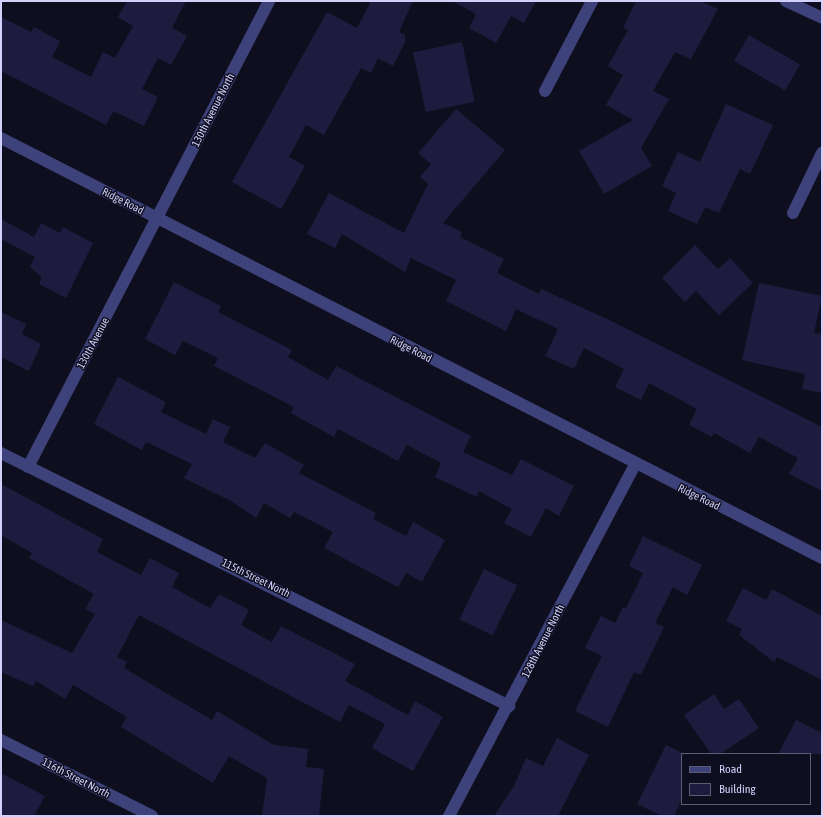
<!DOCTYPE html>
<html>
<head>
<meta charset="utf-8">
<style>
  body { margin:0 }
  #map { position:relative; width:823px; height:817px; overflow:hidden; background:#0f0e1f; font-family:"Asap Condensed",sans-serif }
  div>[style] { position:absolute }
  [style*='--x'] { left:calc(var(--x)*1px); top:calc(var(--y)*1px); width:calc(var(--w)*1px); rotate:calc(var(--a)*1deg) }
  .building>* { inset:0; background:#1e1c3e; transform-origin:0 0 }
  .minor>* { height:12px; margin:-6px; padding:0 6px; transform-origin:6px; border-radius:6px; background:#3d427a }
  span { translate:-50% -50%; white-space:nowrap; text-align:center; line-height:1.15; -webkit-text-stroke:3px #0f0e1f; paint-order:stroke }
  .street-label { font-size:11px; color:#d0d0fb }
  .frame { position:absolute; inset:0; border:2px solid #d0d0fb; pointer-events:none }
  .legend { position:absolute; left:681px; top:753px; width:130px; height:52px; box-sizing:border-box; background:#0f0e1f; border:1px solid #5c5c77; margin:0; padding:5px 7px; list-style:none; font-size:12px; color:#d0d0fb }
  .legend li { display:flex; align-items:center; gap:8px; height:20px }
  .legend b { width:20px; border:1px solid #5c5c77 }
</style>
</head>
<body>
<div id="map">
  <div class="building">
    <i style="clip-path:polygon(127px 1px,186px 1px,172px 28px,187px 36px,171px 65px,158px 58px,142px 89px,158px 97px,144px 126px,113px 111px,106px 125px,1px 71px,1px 17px,31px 32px,34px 27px,60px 41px,52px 57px,91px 77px,103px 52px,115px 58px,133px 26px,118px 17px)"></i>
    <i style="clip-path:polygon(371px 1px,413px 1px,399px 32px,405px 35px,405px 42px,393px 66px,378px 58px,371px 73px,361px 68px,324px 135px,306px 125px,289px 157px,305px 166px,281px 209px,232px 182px,327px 12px,357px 28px)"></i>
    <i style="clip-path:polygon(452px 1px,536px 1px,524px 23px,511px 16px,496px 43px,469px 28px,476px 14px)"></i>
    <i style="clip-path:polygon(636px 1px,700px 1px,718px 9px,691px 59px,675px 52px,653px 91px,669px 99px,641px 148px,652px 166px,604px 194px,579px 151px,633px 120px,606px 105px,623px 75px,608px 66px,628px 30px,623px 28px)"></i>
    <i style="left:749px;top:35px;width:59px;height:30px;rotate:30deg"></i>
    <i style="left:462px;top:42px;width:61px;height:50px;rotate:78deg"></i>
    <i style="clip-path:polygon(726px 104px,773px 125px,750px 174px,740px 169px,719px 213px,705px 207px,697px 224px,668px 211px,676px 193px,662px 186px,678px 152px,700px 162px)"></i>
    <i style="clip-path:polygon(456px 109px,505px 150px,443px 223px,462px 232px,460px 237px,504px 259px,497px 273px,539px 294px,541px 289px,605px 318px,822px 427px,822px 491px,789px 474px,798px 458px,759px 437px,750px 453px,714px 433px,712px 437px,689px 425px,697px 409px,649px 383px,641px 400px,615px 387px,624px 369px,584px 348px,574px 369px,545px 356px,558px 329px,516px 309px,506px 331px,446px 301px,456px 280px,411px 258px,405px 272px,342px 234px,335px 248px,307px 234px,329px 193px,404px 233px,428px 184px,420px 177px,431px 164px,418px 153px)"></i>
    <i style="clip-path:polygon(1px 219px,34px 237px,41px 223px,60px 233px,63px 227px,93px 243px,66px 298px,39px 284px,42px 278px,30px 267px,35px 257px,1px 239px)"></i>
    <i style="clip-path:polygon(695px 245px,718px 269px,730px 258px,753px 283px,719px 315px,696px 291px,685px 302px,662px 278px)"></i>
    <i style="clip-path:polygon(174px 282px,221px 306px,218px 312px,292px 350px,288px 357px,328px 380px,336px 366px,471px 436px,463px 452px,512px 475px,521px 459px,574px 486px,559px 516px,546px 508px,531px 537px,504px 523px,512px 509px,479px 491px,477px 497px,435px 477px,441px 463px,407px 445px,398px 461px,338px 429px,334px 437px,291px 413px,294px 407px,214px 366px,218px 358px,183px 341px,175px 355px,145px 339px)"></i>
    <i style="clip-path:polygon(759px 283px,822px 296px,814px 333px,822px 334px,822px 393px,802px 389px,805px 374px,742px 360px)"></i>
    <i style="clip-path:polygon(1px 312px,26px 324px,22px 334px,41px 344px,29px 371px,1px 357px)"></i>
    <i style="clip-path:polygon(118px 377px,166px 402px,161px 412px,206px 434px,213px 419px,230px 427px,223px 442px,255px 458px,265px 443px,304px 465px,299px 473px,376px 513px,373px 519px,406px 536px,413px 522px,445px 540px,422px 582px,406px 573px,398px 587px,324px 548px,333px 532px,294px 512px,290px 518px,264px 503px,256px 518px,231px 501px,184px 478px,192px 464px,146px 442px,142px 450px,94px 424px)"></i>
    <i style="clip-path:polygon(1px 484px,103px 539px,97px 552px,141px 575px,150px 558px,179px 573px,172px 587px,210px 608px,219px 594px,249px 610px,241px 625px,272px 642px,281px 626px,355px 664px,345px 681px,408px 715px,415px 701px,443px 717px,413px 771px,372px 748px,385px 724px,349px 705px,340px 722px,139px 615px,117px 657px,127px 662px,124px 668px,212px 720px,217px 711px,274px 745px,308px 749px,306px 767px,324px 769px,319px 816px,262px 816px,267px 778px,229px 756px,213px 783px,121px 727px,127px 717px,73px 685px,65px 699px,36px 681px,33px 686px,1px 672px,1px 620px,72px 653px,95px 614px,85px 609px,94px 594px,29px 558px,32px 553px,1px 535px)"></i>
    <i style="clip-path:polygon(643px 536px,702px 565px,687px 595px,673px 587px,655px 623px,664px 627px,641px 675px,634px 672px,608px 727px,575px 711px,602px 656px,585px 648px,601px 616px,615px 623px,623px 607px,626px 608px,643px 573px,629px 566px)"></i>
    <i style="left:484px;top:569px;width:37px;height:56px;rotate:26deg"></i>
    <i style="clip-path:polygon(743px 588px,766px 600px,772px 589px,822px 616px,822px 680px,777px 657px,774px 662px,739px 635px,742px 629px,726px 621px)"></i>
    <i style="clip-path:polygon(714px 694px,724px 709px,739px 699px,759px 728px,720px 754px,711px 754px,684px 715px)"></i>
    <i style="clip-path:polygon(796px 720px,822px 733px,822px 754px,778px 754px)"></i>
    <i style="clip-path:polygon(557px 738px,589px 755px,558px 816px,494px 816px,514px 786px,526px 758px,543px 766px)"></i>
    <i style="clip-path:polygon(666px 745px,682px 753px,682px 799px,674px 816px,662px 816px,637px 804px)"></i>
    <i style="clip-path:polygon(1px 773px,45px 796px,34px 816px,1px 816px)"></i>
  </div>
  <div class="minor">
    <i style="--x:786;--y:1;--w:40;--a:25"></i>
    <i style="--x:545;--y:91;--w:102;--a:-62.4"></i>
    <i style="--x:1;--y:138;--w:922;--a:27.09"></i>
    <i style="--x:793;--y:213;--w:67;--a:-64.2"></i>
    <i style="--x:1;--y:453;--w:568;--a:26.47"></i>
    <i style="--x:28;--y:467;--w:525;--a:-62.65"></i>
    <i style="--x:1;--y:740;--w:169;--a:26.7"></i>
    <i style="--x:449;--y:816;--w:398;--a:-62.1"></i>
  </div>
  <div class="street-label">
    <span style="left:213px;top:110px;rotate:-63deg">130th Avenue North</span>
    <span style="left:123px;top:201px;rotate:27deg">Ridge Road</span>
    <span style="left:93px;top:343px;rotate:-62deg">130th Avenue</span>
    <span style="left:411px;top:349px;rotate:27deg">Ridge Road</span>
    <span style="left:699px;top:497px;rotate:26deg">Ridge Road</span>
    <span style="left:256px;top:578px;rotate:26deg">115th Street North</span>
    <span style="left:543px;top:641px;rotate:-63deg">128th Avenue North</span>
    <span style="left:76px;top:778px;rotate:27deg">116th Street North</span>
  </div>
  <div class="frame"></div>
  <ul class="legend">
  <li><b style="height:5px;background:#3d427a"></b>Road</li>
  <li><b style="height:11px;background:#1e1c3e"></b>Building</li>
  </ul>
</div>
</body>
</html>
